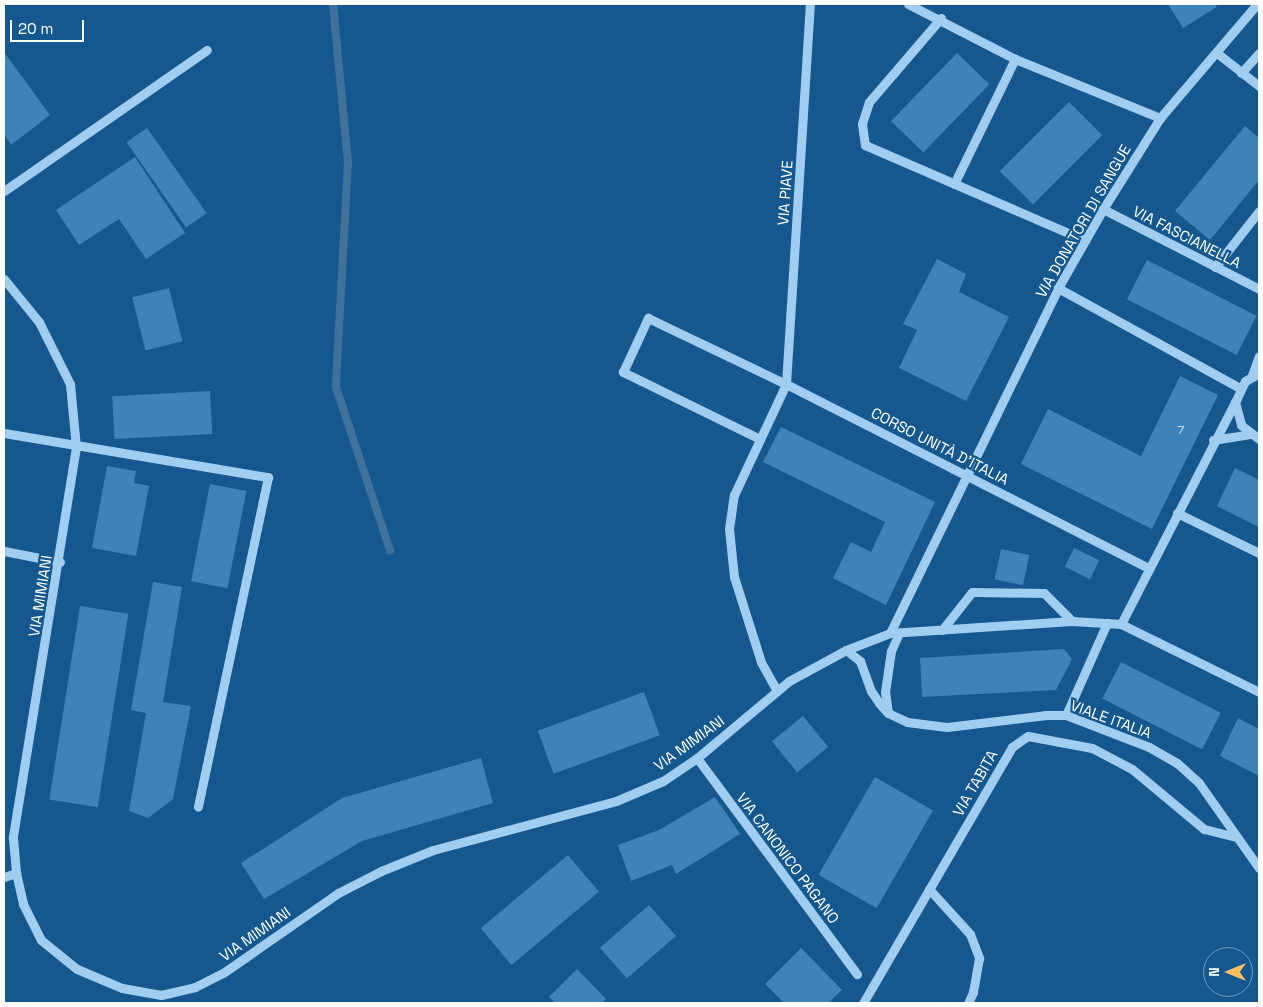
<!DOCTYPE html>
<html>
<head>
<meta charset="utf-8">
<style>
  body { margin:0 }
  #map { position:relative; width:1263px; height:1007px; overflow:hidden; background:#15588f; font-family:"Space Grotesk",sans-serif }
  div>[style] { position:absolute }
  [style*='--x'] { left:calc(var(--x)*1px); top:calc(var(--y)*1px); width:calc(var(--w)*1px); rotate:calc(var(--a)*1deg) }
  .stream>* { height:8px; margin:-4px; padding:0 4px; transform-origin:4px; border-radius:4px; background:#407198 }
  .building>* { inset:0; background:#3d82b8; transform-origin:0 0 }
  .minor>* { height:9px; margin:-4.5px; padding:0 4.5px; transform-origin:4.5px; border-radius:4.5px; background:#a1cef0 }
  span { translate:-50% -50%; white-space:nowrap; text-align:center; line-height:1.15; -webkit-text-stroke:4.5px #15588f; paint-order:stroke }
  .number-label { font-size:12px; color:#cee0ed }
  .number-label span { -webkit-text-stroke-width:0 }
  .street-label { font-size:15px; color:#fff }
  .frame { position:absolute; inset:0; border:5px solid #fff; pointer-events:none }
  .north { position:absolute; left:1203px; top:947px; width:50px; height:50px; box-sizing:border-box; background:#15588f; border:1px solid #739bbc; border-radius:50%; rotate:270deg; font-size:14px; font-weight:700; line-height:20px; text-align:center; color:#fff }
  .north::after { content:''; display:block; margin:auto; width:18px; height:22px; background:#ffbe60; clip-path:polygon(50% 0,100% 100%,50% 72%,0 100%) }
  .scale { position:absolute; left:10px; top:20px; width:74px; height:22px; box-sizing:border-box; border:2px solid #fff; border-top:0; padding-left:6px; font-size:15px; line-height:18px; white-space:nowrap; color:#fff; -webkit-text-stroke:4px #15588f; paint-order:stroke }
</style>
</head>
<body>
<div id="map">
  <div class="stream">
    <i style="--x:333;--y:4;--w:159;--a:84.6"></i>
    <i style="--x:348;--y:162;--w:225;--a:93.1"></i>
    <i style="--x:336;--y:387;--w:172;--a:71.7"></i>
  </div>
  <div class="building">
    <i style="clip-path:polygon(1168px 4px,1214px 4px,1217px 7px,1183px 28px)"></i>
    <i style="clip-path:polygon(4px 52px,50px 115px,11px 145px,4px 134px)"></i>
    <i style="left:957px;top:53px;width:45px;height:95px;rotate:44deg"></i>
    <i style="left:1069px;top:102px;width:47px;height:98px;rotate:45deg"></i>
    <i style="clip-path:polygon(1245px 126px,1259px 138px,1259px 180px,1210px 240px,1175px 211px)"></i>
    <i style="left:147px;top:128px;width:104px;height:25px;rotate:55deg"></i>
    <i style="clip-path:polygon(135px 157px,185px 233px,146px 259px,119px 219px,79px 245px,56px 210px)"></i>
    <i style="clip-path:polygon(937px 259px,966px 274px,959px 292px,1009px 317px,966px 401px,899px 368px,917px 330px,903px 324px)"></i>
    <i style="left:1147px;top:260px;width:123px;height:44px;rotate:27deg"></i>
    <i style="left:169px;top:288px;width:55px;height:38px;rotate:76deg"></i>
    <i style="clip-path:polygon(1180px 376px,1218px 395px,1152px 529px,1021px 464px,1048px 409px,1141px 456px)"></i>
    <i style="left:210px;top:391px;width:43px;height:98px;rotate:87deg"></i>
    <i style="clip-path:polygon(781px 427px,935px 502px,886px 605px,833px 578px,851px 542px,871px 552px,885px 522px,763px 462px)"></i>
    <i style="clip-path:polygon(107px 466px,136px 471px,134px 483px,149px 486px,136px 556px,92px 548px)"></i>
    <i style="clip-path:polygon(1235px 468px,1259px 480px,1259px 527px,1217px 506px)"></i>
    <i style="left:210px;top:484px;width:37px;height:99px;rotate:11deg"></i>
    <i style="left:1074px;top:548px;width:28px;height:21px;rotate:26deg"></i>
    <i style="left:1001px;top:549px;width:29px;height:31px;rotate:12deg"></i>
    <i style="clip-path:polygon(153px 582px,182px 587px,163px 702px,191px 706px,173px 799px,148px 818px,129px 811px,146px 713px,131px 710px)"></i>
    <i style="left:80px;top:606px;width:49px;height:196px;rotate:9deg"></i>
    <i style="clip-path:polygon(1064px 649px,1072px 659px,1056px 690px,922px 697px,920px 658px)"></i>
    <i style="left:1121px;top:662px;width:112px;height:41px;rotate:27deg"></i>
    <i style="left:644px;top:692px;width:46px;height:113px;rotate:70deg"></i>
    <i style="left:803px;top:716px;width:40px;height:40px;rotate:51deg"></i>
    <i style="clip-path:polygon(1238px 718px,1259px 729px,1259px 776px,1220px 756px)"></i>
    <i style="clip-path:polygon(481px 758px,493px 803px,362px 841px,264px 899px,241px 863px,342px 798px)"></i>
    <i style="left:875px;top:777px;width:67px;height:113px;rotate:30deg"></i>
    <i style="clip-path:polygon(715px 797px,740px 834px,676px 874px,672px 865px,631px 881px,618px 845px,659px 830px)"></i>
    <i style="left:568px;top:855px;width:48px;height:114px;rotate:50deg"></i>
    <i style="left:649px;top:905px;width:41px;height:65px;rotate:49deg"></i>
    <i style="clip-path:polygon(801px 948px,842px 990px,828px 1003px,784px 1003px,765px 984px)"></i>
    <i style="clip-path:polygon(577px 969px,606px 999px,602px 1003px,556px 1003px,549px 997px)"></i>
  </div>
  <div class="minor">
    <i style="--x:908;--y:4;--w:120;--a:27.2"></i>
    <i style="--x:1015;--y:59;--w:157;--a:22.1"></i>
    <i style="--x:941;--y:18;--w:111;--a:130.6"></i>
    <i style="--x:869;--y:102;--w:23;--a:108"></i>
    <i style="--x:862;--y:124;--w:21;--a:82"></i>
    <i style="--x:865;--y:145;--w:240;--a:23.4"></i>
    <i style="--x:1217;--y:53;--w:53;--a:38.2"></i>
    <i style="--x:1241;--y:73;--w:27;--a:-48"></i>
    <i style="--x:954;--y:184;--w:139;--a:-64"></i>
    <i style="--x:4;--y:191;--w:247;--a:-34.8"></i>
    <i style="--x:1103;--y:209;--w:175;--a:27.1"></i>
    <i style="--x:1215;--y:267;--w:71;--a:-51.8"></i>
    <i style="--x:4;--y:279;--w:55;--a:50.9"></i>
    <i style="--x:39;--y:322;--w:69;--a:63.4"></i>
    <i style="--x:70;--y:384;--w:63;--a:84.6"></i>
    <i style="--x:76;--y:447;--w:396;--a:99.2"></i>
    <i style="--x:13;--y:838;--w:35;--a:85"></i>
    <i style="--x:16;--y:873;--w:32;--a:77"></i>
    <i style="--x:23;--y:904;--w:40;--a:63.4"></i>
    <i style="--x:41;--y:940;--w:46;--a:38.9"></i>
    <i style="--x:77;--y:969;--w:49;--a:22.9"></i>
    <i style="--x:122;--y:988;--w:40;--a:10"></i>
    <i style="--x:161;--y:995;--w:35;--a:-13"></i>
    <i style="--x:195;--y:987;--w:31;--a:-27"></i>
    <i style="--x:223;--y:973;--w:140;--a:-34.8"></i>
    <i style="--x:338;--y:893;--w:48;--a:-27.1"></i>
    <i style="--x:381;--y:871;--w:56;--a:-22"></i>
    <i style="--x:433;--y:850;--w:189;--a:-15"></i>
    <i style="--x:616;--y:801;--w:51;--a:-23.1"></i>
    <i style="--x:663;--y:781;--w:41;--a:-34.1"></i>
    <i style="--x:697;--y:758;--w:120;--a:-39.9"></i>
    <i style="--x:789;--y:681;--w:65;--a:-28.5"></i>
    <i style="--x:846;--y:650;--w:47;--a:-21.1"></i>
    <i style="--x:890;--y:633;--w:182;--a:-3.8"></i>
    <i style="--x:1072;--y:621;--w:49;--a:3.5"></i>
    <i style="--x:1121;--y:624;--w:154;--a:26.2"></i>
    <i style="--x:1058;--y:288;--w:208;--a:28.8"></i>
    <i style="--x:1259;--y:373;--w:16;--a:150"></i>
    <i style="--x:1245;--y:381;--w:23;--a:115"></i>
    <i style="--x:1235;--y:402;--w:24;--a:75"></i>
    <i style="--x:1241;--y:425;--w:23;--a:38"></i>
    <i style="--x:1252;--y:375;--w:20;--a:-70"></i>
    <i style="--x:4;--y:433;--w:268;--a:9.5"></i>
    <i style="--x:268;--y:477;--w:337;--a:102"></i>
    <i style="--x:760;--y:439;--w:153;--a:-153.9"></i>
    <i style="--x:623;--y:372;--w:60;--a:-65.2"></i>
    <i style="--x:648;--y:318;--w:153;--a:25.6"></i>
    <i style="--x:786;--y:384;--w:407;--a:26.9"></i>
    <i style="--x:1213;--y:440;--w:36;--a:-9"></i>
    <i style="--x:1177;--y:513;--w:91;--a:26"></i>
    <i style="--x:4;--y:551;--w:57;--a:11.1"></i>
    <i style="--x:1121;--y:624;--w:250;--a:-62.8"></i>
    <i style="--x:942;--y:630;--w:48;--a:-51.7"></i>
    <i style="--x:972;--y:592;--w:72;--a:0.8"></i>
    <i style="--x:1044;--y:593;--w:40;--a:45"></i>
    <i style="--x:890;--y:633;--w:384;--a:-64"></i>
    <i style="--x:1058;--y:288;--w:91;--a:-60.3"></i>
    <i style="--x:1103;--y:209;--w:107;--a:-57.9"></i>
    <i style="--x:1160;--y:118;--w:150;--a:-49.6"></i>
    <i style="--x:846;--y:650;--w:18;--a:38"></i>
    <i style="--x:860;--y:661;--w:32;--a:70"></i>
    <i style="--x:871;--y:691;--w:14;--a:56"></i>
    <i style="--x:879;--y:703;--w:13;--a:48"></i>
    <i style="--x:888;--y:713;--w:21;--a:25"></i>
    <i style="--x:907;--y:722;--w:40;--a:7.1"></i>
    <i style="--x:947;--y:727;--w:100;--a:-6.9"></i>
    <i style="--x:1046;--y:715;--w:20;--a:0"></i>
    <i style="--x:1066;--y:715;--w:89;--a:21.1"></i>
    <i style="--x:1149;--y:747;--w:32;--a:30"></i>
    <i style="--x:1177;--y:763;--w:30;--a:42"></i>
    <i style="--x:1199;--y:783;--w:104;--a:54.8"></i>
    <i style="--x:777;--y:691;--w:33;--a:-119"></i>
    <i style="--x:761;--y:662;--w:89;--a:-107.6"></i>
    <i style="--x:734;--y:577;--w:48;--a:-95.9"></i>
    <i style="--x:729;--y:529;--w:34;--a:-82"></i>
    <i style="--x:734;--y:495;--w:123;--a:-64.9"></i>
    <i style="--x:786;--y:384;--w:381;--a:-86.4"></i>
    <i style="--x:888;--y:713;--w:21;--a:-98"></i>
    <i style="--x:885;--y:692;--w:41;--a:-81.7"></i>
    <i style="--x:891;--y:651;--w:20;--a:-66"></i>
    <i style="--x:1066;--y:715;--w:101;--a:-66"></i>
    <i style="--x:697;--y:758;--w:269;--a:53.5"></i>
    <i style="--x:4;--y:877;--w:13;--a:-18"></i>
    <i style="--x:929;--y:889;--w:61;--a:47.7"></i>
    <i style="--x:970;--y:934;--w:26;--a:69"></i>
    <i style="--x:979;--y:958;--w:35;--a:100"></i>
    <i style="--x:973;--y:992;--w:12;--a:114"></i>
    <i style="--x:863;--y:1003;--w:296;--a:-59.8"></i>
    <i style="--x:1012;--y:747;--w:19;--a:-35"></i>
    <i style="--x:1028;--y:736;--w:65;--a:10.6"></i>
    <i style="--x:1092;--y:748;--w:45;--a:27.7"></i>
    <i style="--x:1132;--y:769;--w:94;--a:39.8"></i>
    <i style="--x:1204;--y:829;--w:32;--a:14"></i>
  </div>
  <div class="number-label">
    <span style="left:1181px;top:431px">7</span>
  </div>
  <div class="street-label">
    <span style="left:785px;top:193px;rotate:-86deg">VIA PIAVE</span>
    <span style="left:1083px;top:221px;rotate:-60deg">VIA DONATORI DI SANGUE</span>
    <span style="left:1187px;top:237px;rotate:27deg">VIA FASCIANELLA</span>
    <span style="left:940px;top:446px;rotate:27deg">CORSO UNITÀ D'ITALIA</span>
    <span style="left:40px;top:596px;rotate:-81deg">VIA MIMIANI</span>
    <span style="left:1111px;top:719px;rotate:20deg">VIALE ITALIA</span>
    <span style="left:689px;top:743px;rotate:-36deg">VIA MIMIANI</span>
    <span style="left:975px;top:783px;rotate:-60deg">VIA TABITA</span>
    <span style="left:788px;top:858px;rotate:53deg">VIA CANONICO PAGANO</span>
    <span style="left:255px;top:934px;rotate:-35deg">VIA MIMIANI</span>
  </div>
  <div class="frame"></div>
  <div class="north">N</div>
  <div class="scale">20 m</div>
</div>
</body>
</html>
